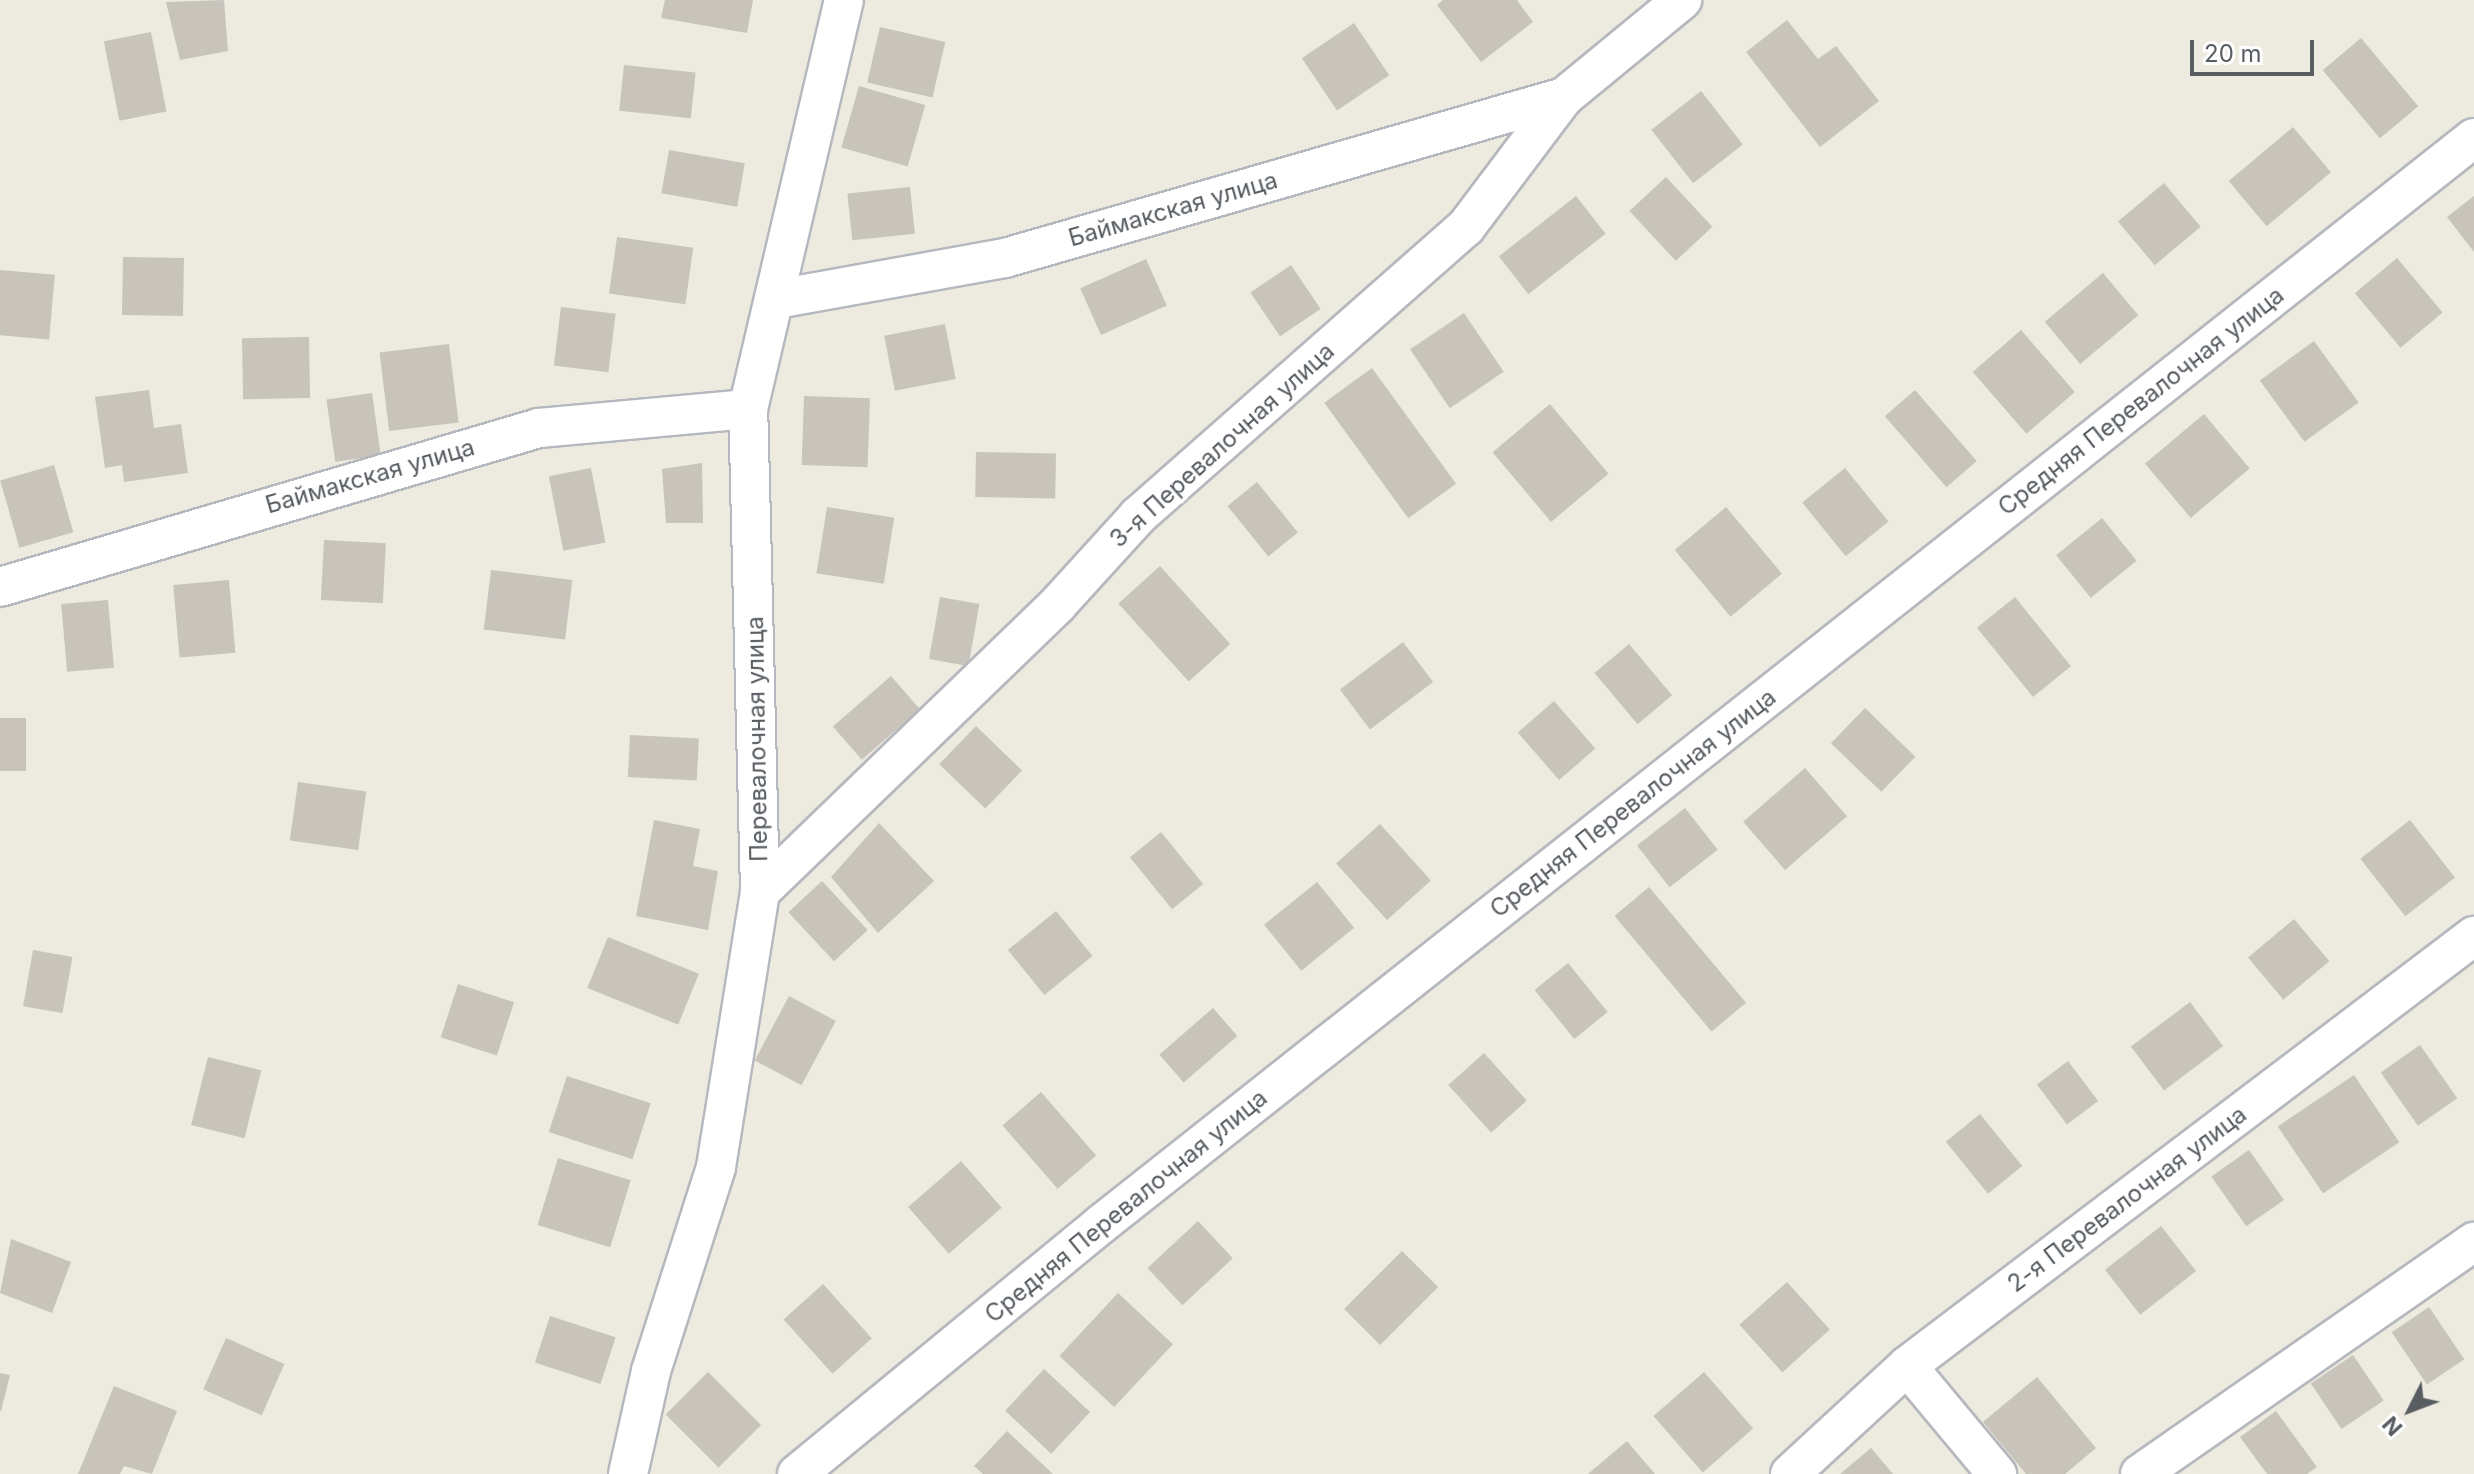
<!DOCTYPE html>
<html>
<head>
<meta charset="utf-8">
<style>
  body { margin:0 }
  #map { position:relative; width:2474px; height:1474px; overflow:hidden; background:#edeadf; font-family:Inter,sans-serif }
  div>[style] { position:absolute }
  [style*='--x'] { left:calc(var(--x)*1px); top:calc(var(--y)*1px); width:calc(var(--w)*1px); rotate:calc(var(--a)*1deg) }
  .building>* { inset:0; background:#c8c4bc; transform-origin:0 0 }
  .roads { filter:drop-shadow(2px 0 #b5b8be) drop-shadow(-2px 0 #b5b8be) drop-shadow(0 2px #b5b8be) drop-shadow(0 -2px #b5b8be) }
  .minor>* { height:38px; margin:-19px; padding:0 19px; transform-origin:19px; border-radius:19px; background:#fff }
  span { translate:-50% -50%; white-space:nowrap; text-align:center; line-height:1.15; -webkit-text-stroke:7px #fff; paint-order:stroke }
  .street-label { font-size:24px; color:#585d62 }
  .north { position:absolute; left:2370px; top:1370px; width:80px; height:80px; -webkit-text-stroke:6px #fff; paint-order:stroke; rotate:228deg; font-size:22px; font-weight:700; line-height:32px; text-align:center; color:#585d62 }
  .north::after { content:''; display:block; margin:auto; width:28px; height:36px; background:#585d62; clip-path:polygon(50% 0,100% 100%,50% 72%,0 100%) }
  .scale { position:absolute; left:2190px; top:40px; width:124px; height:36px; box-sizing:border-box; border:4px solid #585d62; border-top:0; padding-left:10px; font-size:24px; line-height:28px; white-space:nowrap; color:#585d62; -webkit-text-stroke:6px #fff; paint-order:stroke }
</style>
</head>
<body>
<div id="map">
  <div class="building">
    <i style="clip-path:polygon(224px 0,228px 51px,180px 60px,166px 2px)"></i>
    <i style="clip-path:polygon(665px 0,753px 0,747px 33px,661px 18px)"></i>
    <i style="clip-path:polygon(1443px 0,1517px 0,1533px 22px,1481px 62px,1437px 5px)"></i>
    <i style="clip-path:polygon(1787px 20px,1818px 59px,1836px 46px,1879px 101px,1820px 147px,1746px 52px)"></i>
    <i style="left:1354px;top:23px;width:63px;height:63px;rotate:56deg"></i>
    <i style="left:880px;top:27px;width:67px;height:57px;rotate:13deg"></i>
    <i style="left:151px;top:32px;width:81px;height:48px;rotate:79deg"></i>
    <i style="left:2361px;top:38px;width:89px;height:50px;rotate:50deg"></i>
    <i style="left:624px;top:65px;width:72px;height:46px;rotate:6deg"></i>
    <i style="left:859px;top:86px;width:69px;height:64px;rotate:16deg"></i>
    <i style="left:1701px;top:91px;width:68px;height:63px;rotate:52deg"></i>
    <i style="left:2293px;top:127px;width:59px;height:84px;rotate:50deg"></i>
    <i style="left:669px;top:150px;width:77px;height:44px;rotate:10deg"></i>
    <i style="left:1666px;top:177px;width:68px;height:50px;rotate:47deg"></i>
    <i style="left:2164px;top:183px;width:57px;height:60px;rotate:50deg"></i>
    <i style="left:910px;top:187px;width:47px;height:63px;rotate:84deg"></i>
    <i style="left:1576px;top:196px;width:48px;height:98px;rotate:52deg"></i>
    <i style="clip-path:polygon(2474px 196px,2474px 252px,2447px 217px)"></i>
    <i style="left:617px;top:237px;width:77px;height:57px;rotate:8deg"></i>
    <i style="left:123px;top:257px;width:61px;height:58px;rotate:1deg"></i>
    <i style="left:2397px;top:258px;width:71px;height:55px;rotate:50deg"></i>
    <i style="left:1146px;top:259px;width:51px;height:72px;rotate:66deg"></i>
    <i style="left:1291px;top:265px;width:53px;height:49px;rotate:56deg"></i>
    <i style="left:0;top:270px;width:55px;height:65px;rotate:5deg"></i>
    <i style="left:2103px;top:273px;width:55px;height:76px;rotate:50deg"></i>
    <i style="left:561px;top:307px;width:55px;height:59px;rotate:7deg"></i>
    <i style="left:1464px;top:313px;width:71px;height:65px;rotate:56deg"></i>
    <i style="left:945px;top:324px;width:56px;height:62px;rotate:79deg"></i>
    <i style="left:2021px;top:330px;width:82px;height:64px;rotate:49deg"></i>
    <i style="left:309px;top:337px;width:61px;height:67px;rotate:89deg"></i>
    <i style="left:2314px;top:341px;width:76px;height:67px;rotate:54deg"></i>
    <i style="left:449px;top:344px;width:79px;height:70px;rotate:83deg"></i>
    <i style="left:1372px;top:368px;width:143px;height:59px;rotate:54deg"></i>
    <i style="clip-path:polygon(149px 390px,154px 428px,181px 424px,188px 473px,124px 482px,122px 465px,105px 468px,95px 397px)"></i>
    <i style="left:1915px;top:390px;width:94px;height:40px;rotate:49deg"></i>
    <i style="left:372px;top:393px;width:63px;height:46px;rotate:82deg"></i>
    <i style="left:804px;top:396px;width:66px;height:69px;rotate:2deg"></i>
    <i style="left:1550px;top:404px;width:91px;height:75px;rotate:50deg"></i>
    <i style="left:2204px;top:414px;width:71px;height:77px;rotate:50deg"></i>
    <i style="left:976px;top:452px;width:80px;height:45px;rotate:1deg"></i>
    <i style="clip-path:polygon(702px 463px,703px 523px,666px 523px,662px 469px)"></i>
    <i style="left:54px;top:465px;width:70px;height:56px;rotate:74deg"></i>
    <i style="left:591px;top:468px;width:76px;height:43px;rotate:79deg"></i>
    <i style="left:1845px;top:468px;width:69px;height:55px;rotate:51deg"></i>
    <i style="left:1257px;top:482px;width:65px;height:38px;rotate:51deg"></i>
    <i style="left:827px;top:507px;width:68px;height:67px;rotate:9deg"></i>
    <i style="left:1726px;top:507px;width:87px;height:67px;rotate:50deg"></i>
    <i style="left:2102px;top:518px;width:55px;height:59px;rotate:51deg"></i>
    <i style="left:324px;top:540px;width:62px;height:60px;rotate:3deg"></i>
    <i style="left:1160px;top:566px;width:105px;height:56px;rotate:48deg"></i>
    <i style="left:491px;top:570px;width:82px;height:60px;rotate:7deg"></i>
    <i style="left:229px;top:580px;width:73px;height:56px;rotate:85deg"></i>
    <i style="left:940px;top:597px;width:40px;height:63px;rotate:10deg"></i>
    <i style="left:2015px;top:597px;width:89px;height:49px;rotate:51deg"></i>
    <i style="left:108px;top:600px;width:68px;height:47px;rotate:85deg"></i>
    <i style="left:1403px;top:642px;width:50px;height:79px;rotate:53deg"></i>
    <i style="left:1629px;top:644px;width:67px;height:45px;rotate:50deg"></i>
    <i style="left:891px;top:676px;width:44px;height:77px;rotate:49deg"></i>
    <i style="left:1554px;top:701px;width:63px;height:48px;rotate:49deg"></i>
    <i style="left:1865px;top:708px;width:70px;height:49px;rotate:44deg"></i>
    <i style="left:0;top:718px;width:26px;height:53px"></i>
    <i style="left:976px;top:726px;width:64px;height:53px;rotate:44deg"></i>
    <i style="left:630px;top:735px;width:69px;height:42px;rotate:3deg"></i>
    <i style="left:1805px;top:768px;width:64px;height:82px;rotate:49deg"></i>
    <i style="left:298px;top:782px;width:69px;height:59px;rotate:8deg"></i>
    <i style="left:1685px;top:808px;width:53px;height:61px;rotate:52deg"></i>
    <i style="clip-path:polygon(654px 820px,700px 829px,693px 866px,718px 871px,708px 930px,636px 916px)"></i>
    <i style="left:2410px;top:820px;width:73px;height:63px;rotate:52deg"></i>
    <i style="clip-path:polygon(879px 823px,934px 881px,878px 933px,831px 877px)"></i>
    <i style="left:1380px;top:824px;width:76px;height:59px;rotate:48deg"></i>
    <i style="left:1161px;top:832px;width:67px;height:40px;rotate:51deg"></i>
    <i style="left:822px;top:881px;width:67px;height:46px;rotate:47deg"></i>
    <i style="left:1317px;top:882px;width:59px;height:68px;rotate:51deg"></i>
    <i style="left:1649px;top:887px;width:151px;height:45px;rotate:50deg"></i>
    <i style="left:1056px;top:911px;width:58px;height:62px;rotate:51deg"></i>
    <i style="left:2294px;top:919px;width:55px;height:60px;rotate:50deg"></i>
    <i style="left:608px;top:937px;width:98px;height:55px;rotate:22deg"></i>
    <i style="left:33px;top:950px;width:40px;height:57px;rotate:10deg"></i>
    <i style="left:1568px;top:963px;width:63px;height:43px;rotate:51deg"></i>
    <i style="left:458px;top:984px;width:59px;height:56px;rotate:18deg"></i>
    <i style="left:789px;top:996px;width:53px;height:73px;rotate:28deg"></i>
    <i style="left:2190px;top:1002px;width:55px;height:74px;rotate:53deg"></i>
    <i style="left:1213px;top:1008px;width:37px;height:71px;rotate:49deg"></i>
    <i style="left:2420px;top:1045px;width:65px;height:48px;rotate:55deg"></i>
    <i style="left:1484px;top:1053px;width:64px;height:48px;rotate:48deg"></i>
    <i style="left:208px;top:1057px;width:55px;height:70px;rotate:14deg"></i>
    <i style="left:2068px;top:1061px;width:50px;height:39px;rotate:53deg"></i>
    <i style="left:2354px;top:1075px;width:81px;height:92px;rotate:56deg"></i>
    <i style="left:567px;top:1076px;width:88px;height:59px;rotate:18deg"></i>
    <i style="left:1041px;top:1092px;width:84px;height:51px;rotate:49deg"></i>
    <i style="left:1980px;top:1114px;width:67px;height:44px;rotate:51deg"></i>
    <i style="left:2249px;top:1150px;width:61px;height:46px;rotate:55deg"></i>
    <i style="left:558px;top:1158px;width:76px;height:70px;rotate:17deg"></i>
    <i style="left:961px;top:1161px;width:62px;height:70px;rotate:49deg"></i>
    <i style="left:1198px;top:1221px;width:51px;height:69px;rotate:47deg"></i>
    <i style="left:2161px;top:1226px;width:57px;height:71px;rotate:52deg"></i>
    <i style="clip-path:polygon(11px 1239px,71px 1262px,52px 1313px,0 1293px)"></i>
    <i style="left:1402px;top:1251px;width:51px;height:82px;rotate:45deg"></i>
    <i style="left:1787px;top:1282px;width:64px;height:64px;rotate:48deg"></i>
    <i style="left:823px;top:1284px;width:73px;height:53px;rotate:48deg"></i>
    <i style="left:1118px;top:1293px;width:75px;height:86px;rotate:43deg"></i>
    <i style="left:2429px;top:1307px;width:63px;height:45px;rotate:56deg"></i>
    <i style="left:550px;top:1316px;width:69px;height:49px;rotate:18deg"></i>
    <i style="left:226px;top:1338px;width:64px;height:56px;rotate:24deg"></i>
    <i style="left:2353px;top:1355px;width:55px;height:51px;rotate:56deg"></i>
    <i style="left:1044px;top:1369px;width:63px;height:57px;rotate:43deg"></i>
    <i style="left:708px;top:1372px;width:75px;height:60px;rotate:45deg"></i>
    <i style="left:1704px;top:1372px;width:75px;height:67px;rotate:49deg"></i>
    <i style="clip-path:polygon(0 1373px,10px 1375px,1px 1411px,0 1411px)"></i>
    <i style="clip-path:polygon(2037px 1377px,2096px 1448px,2065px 1474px,2026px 1474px,1983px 1422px)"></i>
    <i style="clip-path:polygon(114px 1386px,177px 1411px,152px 1474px,124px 1466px,120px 1474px,78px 1474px)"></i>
    <i style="clip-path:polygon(2276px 1411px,2317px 1467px,2307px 1474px,2267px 1474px,2240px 1437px)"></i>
    <i style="clip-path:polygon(1007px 1431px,1053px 1474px,983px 1474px,974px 1466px)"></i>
    <i style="clip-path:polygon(1627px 1441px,1655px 1474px,1588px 1474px)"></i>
    <i style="clip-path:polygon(1871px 1448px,1893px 1474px,1840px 1474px)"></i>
  </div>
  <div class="roads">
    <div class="minor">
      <i style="--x:777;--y:299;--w:232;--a:-10.2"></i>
      <i style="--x:1005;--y:258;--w:582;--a:-16.07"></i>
      <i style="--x:0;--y:587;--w:562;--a:-16.44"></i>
      <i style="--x:539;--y:428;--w:210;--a:-5.2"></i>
      <i style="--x:760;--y:892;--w:414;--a:-44"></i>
      <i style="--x:1058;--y:604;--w:119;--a:-47.7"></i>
      <i style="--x:1138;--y:516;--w:437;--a:-41.4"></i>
      <i style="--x:1466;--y:227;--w:163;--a:-53"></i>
      <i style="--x:1564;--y:97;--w:153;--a:-39.4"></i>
      <i style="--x:1907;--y:1366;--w:141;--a:50.2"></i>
      <i style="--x:628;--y:1474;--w:106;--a:-77.4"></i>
      <i style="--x:651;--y:1371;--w:214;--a:-72.3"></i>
      <i style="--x:716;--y:1167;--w:278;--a:-80.9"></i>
      <i style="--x:760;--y:892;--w:483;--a:-91.4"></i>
      <i style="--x:748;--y:409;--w:420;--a:-76.8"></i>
      <i style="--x:797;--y:1474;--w:392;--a:-39.4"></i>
      <i style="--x:1100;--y:1225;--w:1752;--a:-38.35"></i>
      <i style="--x:1790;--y:1474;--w:159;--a:-42.7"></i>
      <i style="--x:1907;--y:1366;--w:712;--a:-37.18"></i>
      <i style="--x:2140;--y:1474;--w:407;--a:-34.8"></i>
    </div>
  </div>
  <div class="street-label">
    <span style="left:1173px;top:209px;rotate:-16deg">Баймакская улица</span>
    <span style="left:2141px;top:401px;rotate:-38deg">Средняя Перевалочная улица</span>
    <span style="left:1222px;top:445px;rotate:-42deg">3-я Перевалочная улица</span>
    <span style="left:370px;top:476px;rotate:-16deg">Баймакская улица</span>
    <span style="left:757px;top:739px;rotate:-91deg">Перевалочная улица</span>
    <span style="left:1633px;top:803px;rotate:-38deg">Средняя Перевалочная улица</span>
    <span style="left:2127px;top:1199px;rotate:-37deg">2-я Перевалочная улица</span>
    <span style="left:1126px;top:1206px;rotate:-39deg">Средняя Перевалочная улица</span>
  </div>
  <div class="north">N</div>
  <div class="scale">20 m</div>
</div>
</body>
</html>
